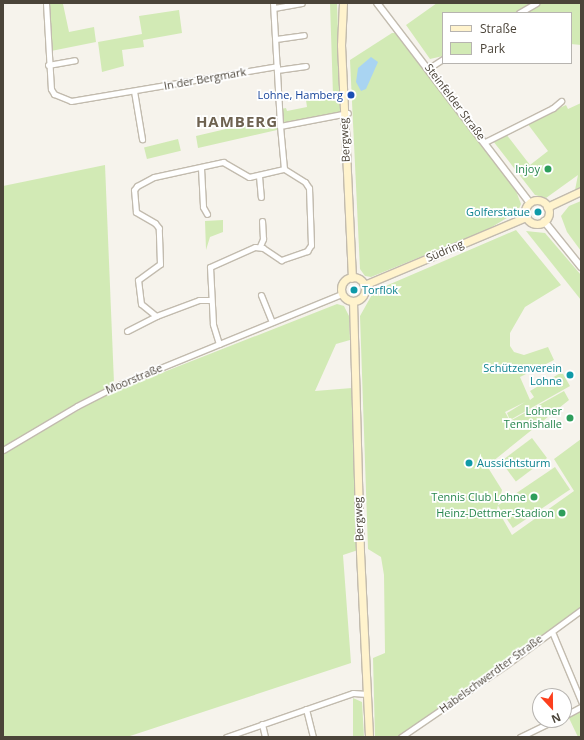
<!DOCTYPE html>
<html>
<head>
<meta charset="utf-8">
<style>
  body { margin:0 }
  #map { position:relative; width:584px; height:740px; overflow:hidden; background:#f6f3ec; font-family:"Open Sans",sans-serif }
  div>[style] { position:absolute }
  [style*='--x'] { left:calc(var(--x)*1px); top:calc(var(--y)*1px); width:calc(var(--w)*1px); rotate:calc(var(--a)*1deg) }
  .green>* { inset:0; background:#d2eab5; transform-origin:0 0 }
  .water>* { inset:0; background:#a9d4f2 }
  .roads { filter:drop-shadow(1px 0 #c2bbae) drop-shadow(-1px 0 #c2bbae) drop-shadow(0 1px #c2bbae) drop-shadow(0 -1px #c2bbae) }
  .minor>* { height:5px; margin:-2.5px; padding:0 2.5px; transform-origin:2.5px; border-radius:2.5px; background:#fff }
  .tertiary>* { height:6px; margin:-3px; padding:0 3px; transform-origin:3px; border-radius:3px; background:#fff }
  .secondary>* { height:7px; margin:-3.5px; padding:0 3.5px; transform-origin:3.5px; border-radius:3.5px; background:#fff3cd }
  .secondary>.ring { margin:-3.5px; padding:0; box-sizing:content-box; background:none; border:7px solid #fff3cd; border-radius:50% }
  .dots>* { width:11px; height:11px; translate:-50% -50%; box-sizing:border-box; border:2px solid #fff; border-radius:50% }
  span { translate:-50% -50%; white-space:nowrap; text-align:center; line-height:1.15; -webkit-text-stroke:3.5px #fff; paint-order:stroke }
  .street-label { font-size:11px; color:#4b4439 }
  .transit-label { font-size:11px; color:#164399 }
  .right { translate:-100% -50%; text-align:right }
  .leisure-label { font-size:11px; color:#27864d }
  .culture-label { font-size:11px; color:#0d838f }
  .left { translate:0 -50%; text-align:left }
  .district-label { font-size:15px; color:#6e6250; font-weight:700; letter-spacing:1px }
  .frame { position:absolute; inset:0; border:4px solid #4b4439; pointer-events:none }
  .legend { position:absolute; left:442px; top:12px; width:130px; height:52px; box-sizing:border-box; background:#fff; border:1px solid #b7b4b0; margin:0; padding:5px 7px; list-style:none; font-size:12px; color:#4b4439 }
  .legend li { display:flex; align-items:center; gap:8px; height:20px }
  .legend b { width:20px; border:1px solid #b7b4b0 }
  .north { position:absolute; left:532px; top:688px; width:40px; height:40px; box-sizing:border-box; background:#fff; border:1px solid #b7b4b0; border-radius:50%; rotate:158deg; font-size:11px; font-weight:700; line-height:16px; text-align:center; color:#4b4439 }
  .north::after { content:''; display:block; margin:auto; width:14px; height:18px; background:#fc3f1d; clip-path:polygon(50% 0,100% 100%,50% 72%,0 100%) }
</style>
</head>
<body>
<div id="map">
  <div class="green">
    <i style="clip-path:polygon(50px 3px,63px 4px,69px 32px,94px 27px,96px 42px,51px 51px)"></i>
    <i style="clip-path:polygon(330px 3px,337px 3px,341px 112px,278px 124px,277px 130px,198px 148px,196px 136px,281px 116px,281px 109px,286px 108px,287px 111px,307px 107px,306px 100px,333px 95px)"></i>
    <i style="clip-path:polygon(437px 3px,532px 3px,515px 13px,443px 13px,443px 56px,430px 59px,406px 25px)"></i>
    <i style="clip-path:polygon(541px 3px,581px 3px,581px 45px,571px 44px,571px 13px,529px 13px,527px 11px)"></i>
    <i style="clip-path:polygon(179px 10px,182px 33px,143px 40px,144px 47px,122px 50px,124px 66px,102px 72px,98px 42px,142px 34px,139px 16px)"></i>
    <i style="clip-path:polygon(392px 33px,398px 33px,481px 143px,516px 191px,521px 204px,518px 211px,487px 230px,371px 277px,365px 276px,360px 269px,350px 60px)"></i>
    <i style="clip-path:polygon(581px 103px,581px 187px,575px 190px,578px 175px,546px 198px,535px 195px,493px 141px,506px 134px,530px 165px,548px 151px,527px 123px,566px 105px,568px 109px)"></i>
    <i style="left:178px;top:139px;width:12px;height:35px;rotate:76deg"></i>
    <i style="clip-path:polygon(105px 165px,114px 383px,3px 447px,3px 186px)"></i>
    <i style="clip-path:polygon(581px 201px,581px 251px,567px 232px,561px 216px,569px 206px)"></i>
    <i style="clip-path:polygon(223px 220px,223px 232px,210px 237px,206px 250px,205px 221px)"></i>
    <i style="clip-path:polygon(516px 230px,561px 285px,525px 307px,510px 333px,510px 346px,514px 352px,524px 355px,548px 347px,554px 360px,520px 377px,530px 400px,534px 397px,530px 391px,562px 372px,570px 386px,510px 420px,507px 413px,525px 402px,505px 412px,510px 421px,564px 391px,569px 400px,487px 466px,502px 490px,497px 509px,512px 535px,574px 491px,554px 459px,581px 439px,581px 607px,503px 666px,402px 735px,397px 737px,375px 737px,373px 658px,385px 653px,384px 575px,381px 557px,368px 549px,360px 316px,374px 291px)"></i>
    <i style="clip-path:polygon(526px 231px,545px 233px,581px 275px,581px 300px)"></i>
    <i style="clip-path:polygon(337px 304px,344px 306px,349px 316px,350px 340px,336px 344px,315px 391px,352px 388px,358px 550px,343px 555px,351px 663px,127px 737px,3px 737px,3px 454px,103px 396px)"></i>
    <i style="left:532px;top:438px;width:25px;height:39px;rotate:53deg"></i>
    <i style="left:555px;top:467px;width:27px;height:69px;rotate:56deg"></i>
    <i style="clip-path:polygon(353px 698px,362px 702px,364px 737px,353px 737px)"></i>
    <i style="clip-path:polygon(581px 707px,581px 737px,578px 737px,567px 714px)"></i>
  </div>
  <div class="water">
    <i style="clip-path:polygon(371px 57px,378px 62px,366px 89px,361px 91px,356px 82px,358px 68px)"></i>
  </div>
  <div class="roads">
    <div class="minor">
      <i style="--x:46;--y:3;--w:86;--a:86.7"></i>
      <i style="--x:51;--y:89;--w:6;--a:59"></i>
      <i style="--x:54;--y:94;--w:18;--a:22"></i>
      <i style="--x:71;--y:101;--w:209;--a:-9.6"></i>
      <i style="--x:273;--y:3;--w:123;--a:86.7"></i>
      <i style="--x:274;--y:8;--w:28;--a:-10"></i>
      <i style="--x:519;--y:13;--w:20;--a:-30"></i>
      <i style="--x:276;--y:39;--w:28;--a:-8"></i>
      <i style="--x:48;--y:65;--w:27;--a:-10"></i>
      <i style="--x:429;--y:68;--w:17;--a:-33"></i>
      <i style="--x:277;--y:70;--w:29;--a:-8"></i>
      <i style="--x:134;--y:91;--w:49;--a:80.5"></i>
      <i style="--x:485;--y:142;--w:76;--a:-26.6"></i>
      <i style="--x:553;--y:108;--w:11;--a:-41"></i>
      <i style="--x:201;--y:168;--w:39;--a:87"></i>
      <i style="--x:203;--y:207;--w:8;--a:60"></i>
      <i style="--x:259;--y:176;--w:21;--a:85"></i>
      <i style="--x:260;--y:246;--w:8;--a:-67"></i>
      <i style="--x:263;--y:239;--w:18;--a:-93"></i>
      <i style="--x:261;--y:295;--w:29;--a:68"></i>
      <i style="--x:211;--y:300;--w:12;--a:180"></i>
      <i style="--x:199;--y:300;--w:46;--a:159.6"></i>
      <i style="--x:156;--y:316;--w:19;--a:-141"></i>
      <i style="--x:141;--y:304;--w:24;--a:-97"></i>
      <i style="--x:138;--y:280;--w:27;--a:-36"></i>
      <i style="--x:160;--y:264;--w:36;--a:-92"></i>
      <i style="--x:159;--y:228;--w:6;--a:-129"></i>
      <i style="--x:155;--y:223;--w:22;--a:-150"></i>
      <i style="--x:136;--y:212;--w:22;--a:-95"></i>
      <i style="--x:134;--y:190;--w:5;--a:-53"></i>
      <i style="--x:137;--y:186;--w:19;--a:-28"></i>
      <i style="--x:154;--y:177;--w:71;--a:-12.3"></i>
      <i style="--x:223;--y:162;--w:30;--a:30"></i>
      <i style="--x:249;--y:177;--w:36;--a:-13"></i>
      <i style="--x:127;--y:331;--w:33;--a:-27"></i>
      <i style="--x:219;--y:344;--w:21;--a:-107"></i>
      <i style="--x:213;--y:324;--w:57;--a:-93"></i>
      <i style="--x:210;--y:267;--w:49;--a:-24"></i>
      <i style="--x:255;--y:247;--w:8;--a:7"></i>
      <i style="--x:263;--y:248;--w:22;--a:34"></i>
      <i style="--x:281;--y:260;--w:28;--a:-19"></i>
      <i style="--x:307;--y:251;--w:7;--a:-56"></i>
      <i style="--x:311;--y:245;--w:57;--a:-92"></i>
      <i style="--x:309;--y:188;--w:7;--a:-124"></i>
      <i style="--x:305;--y:182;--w:25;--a:-148"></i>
      <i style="--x:284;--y:169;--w:43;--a:-95.3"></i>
      <i style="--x:280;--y:126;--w:69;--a:-10.8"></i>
      <i style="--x:3;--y:450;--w:86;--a:-30.7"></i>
      <i style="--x:77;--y:406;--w:44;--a:-27.1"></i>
      <i style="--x:116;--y:386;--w:244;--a:-22.2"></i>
      <i style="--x:553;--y:634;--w:73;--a:67.3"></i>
      <i style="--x:306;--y:709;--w:29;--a:76"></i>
      <i style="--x:564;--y:716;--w:19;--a:-28"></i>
      <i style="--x:262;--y:724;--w:13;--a:77"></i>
      <i style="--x:226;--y:737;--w:134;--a:-19.1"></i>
      <i style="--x:353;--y:693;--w:14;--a:4"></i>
      <i style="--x:401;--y:737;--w:127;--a:-34.4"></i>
      <i style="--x:506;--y:665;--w:93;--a:-36.3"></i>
      <i style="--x:520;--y:737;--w:39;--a:-26"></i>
    </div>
    <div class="tertiary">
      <i style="--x:377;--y:3;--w:252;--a:52.6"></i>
      <i style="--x:544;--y:221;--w:59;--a:51.2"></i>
    </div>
    <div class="secondary">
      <i style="--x:343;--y:3;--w:42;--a:92.7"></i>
      <i style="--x:341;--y:45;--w:233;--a:87.3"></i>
      <i class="ring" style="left:525px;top:200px;width:17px;height:17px"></i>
      <i style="--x:547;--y:207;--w:38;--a:-25"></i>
      <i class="ring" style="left:341px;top:277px;width:17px;height:17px"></i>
      <i style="--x:364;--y:285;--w:176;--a:-22.8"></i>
      <i style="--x:353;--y:301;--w:251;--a:88.4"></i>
      <i style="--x:360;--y:552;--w:185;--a:87.2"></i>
    </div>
  </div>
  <div class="dots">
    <i style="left:351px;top:95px;background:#1a4fb4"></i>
    <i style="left:548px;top:169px;background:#2e9e5b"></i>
    <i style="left:538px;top:212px;background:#0f9aa8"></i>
    <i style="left:354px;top:290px;background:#0f9aa8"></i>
    <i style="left:570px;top:375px;background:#0f9aa8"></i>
    <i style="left:570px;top:418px;background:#2e9e5b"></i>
    <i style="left:469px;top:463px;background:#0f9aa8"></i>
    <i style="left:534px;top:497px;background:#2e9e5b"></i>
    <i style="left:562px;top:513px;background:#2e9e5b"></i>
  </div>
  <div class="street-label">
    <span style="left:205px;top:79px;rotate:-10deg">In der Bergmark</span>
    <span style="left:455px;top:102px;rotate:53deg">Steinfelder Straße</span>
    <span style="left:345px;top:140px;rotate:-93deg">Bergweg</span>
    <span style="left:445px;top:251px;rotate:-23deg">Südring</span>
    <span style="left:134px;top:379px;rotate:-23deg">Moorstraße</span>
    <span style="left:359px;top:519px;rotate:-92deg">Bergweg</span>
    <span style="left:491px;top:674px;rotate:-36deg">Habelschwerdter Straße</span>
  </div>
  <div class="transit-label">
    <span class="right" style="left:343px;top:95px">Lohne, Hamberg</span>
  </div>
  <div class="leisure-label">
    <span class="right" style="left:540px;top:169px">Injoy</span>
    <span class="right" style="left:562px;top:418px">Lohner<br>Tennishalle</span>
    <span class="right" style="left:526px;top:497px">Tennis Club Lohne</span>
    <span class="right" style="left:554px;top:513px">Heinz-Dettmer-Stadion</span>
  </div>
  <div class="culture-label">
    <span class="right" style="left:530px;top:212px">Golferstatue</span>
    <span class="left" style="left:362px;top:290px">Torflok</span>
    <span class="right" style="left:562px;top:375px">Schützenverein<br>Lohne</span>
    <span class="left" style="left:477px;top:463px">Aussichtsturm</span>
  </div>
  <div class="district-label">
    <span style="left:237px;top:122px">HAMBERG</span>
  </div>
  <div class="frame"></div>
  <ul class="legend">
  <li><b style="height:5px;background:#fff3cd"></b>Straße</li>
  <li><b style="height:11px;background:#d2eab5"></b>Park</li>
  </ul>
  <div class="north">N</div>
</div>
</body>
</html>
